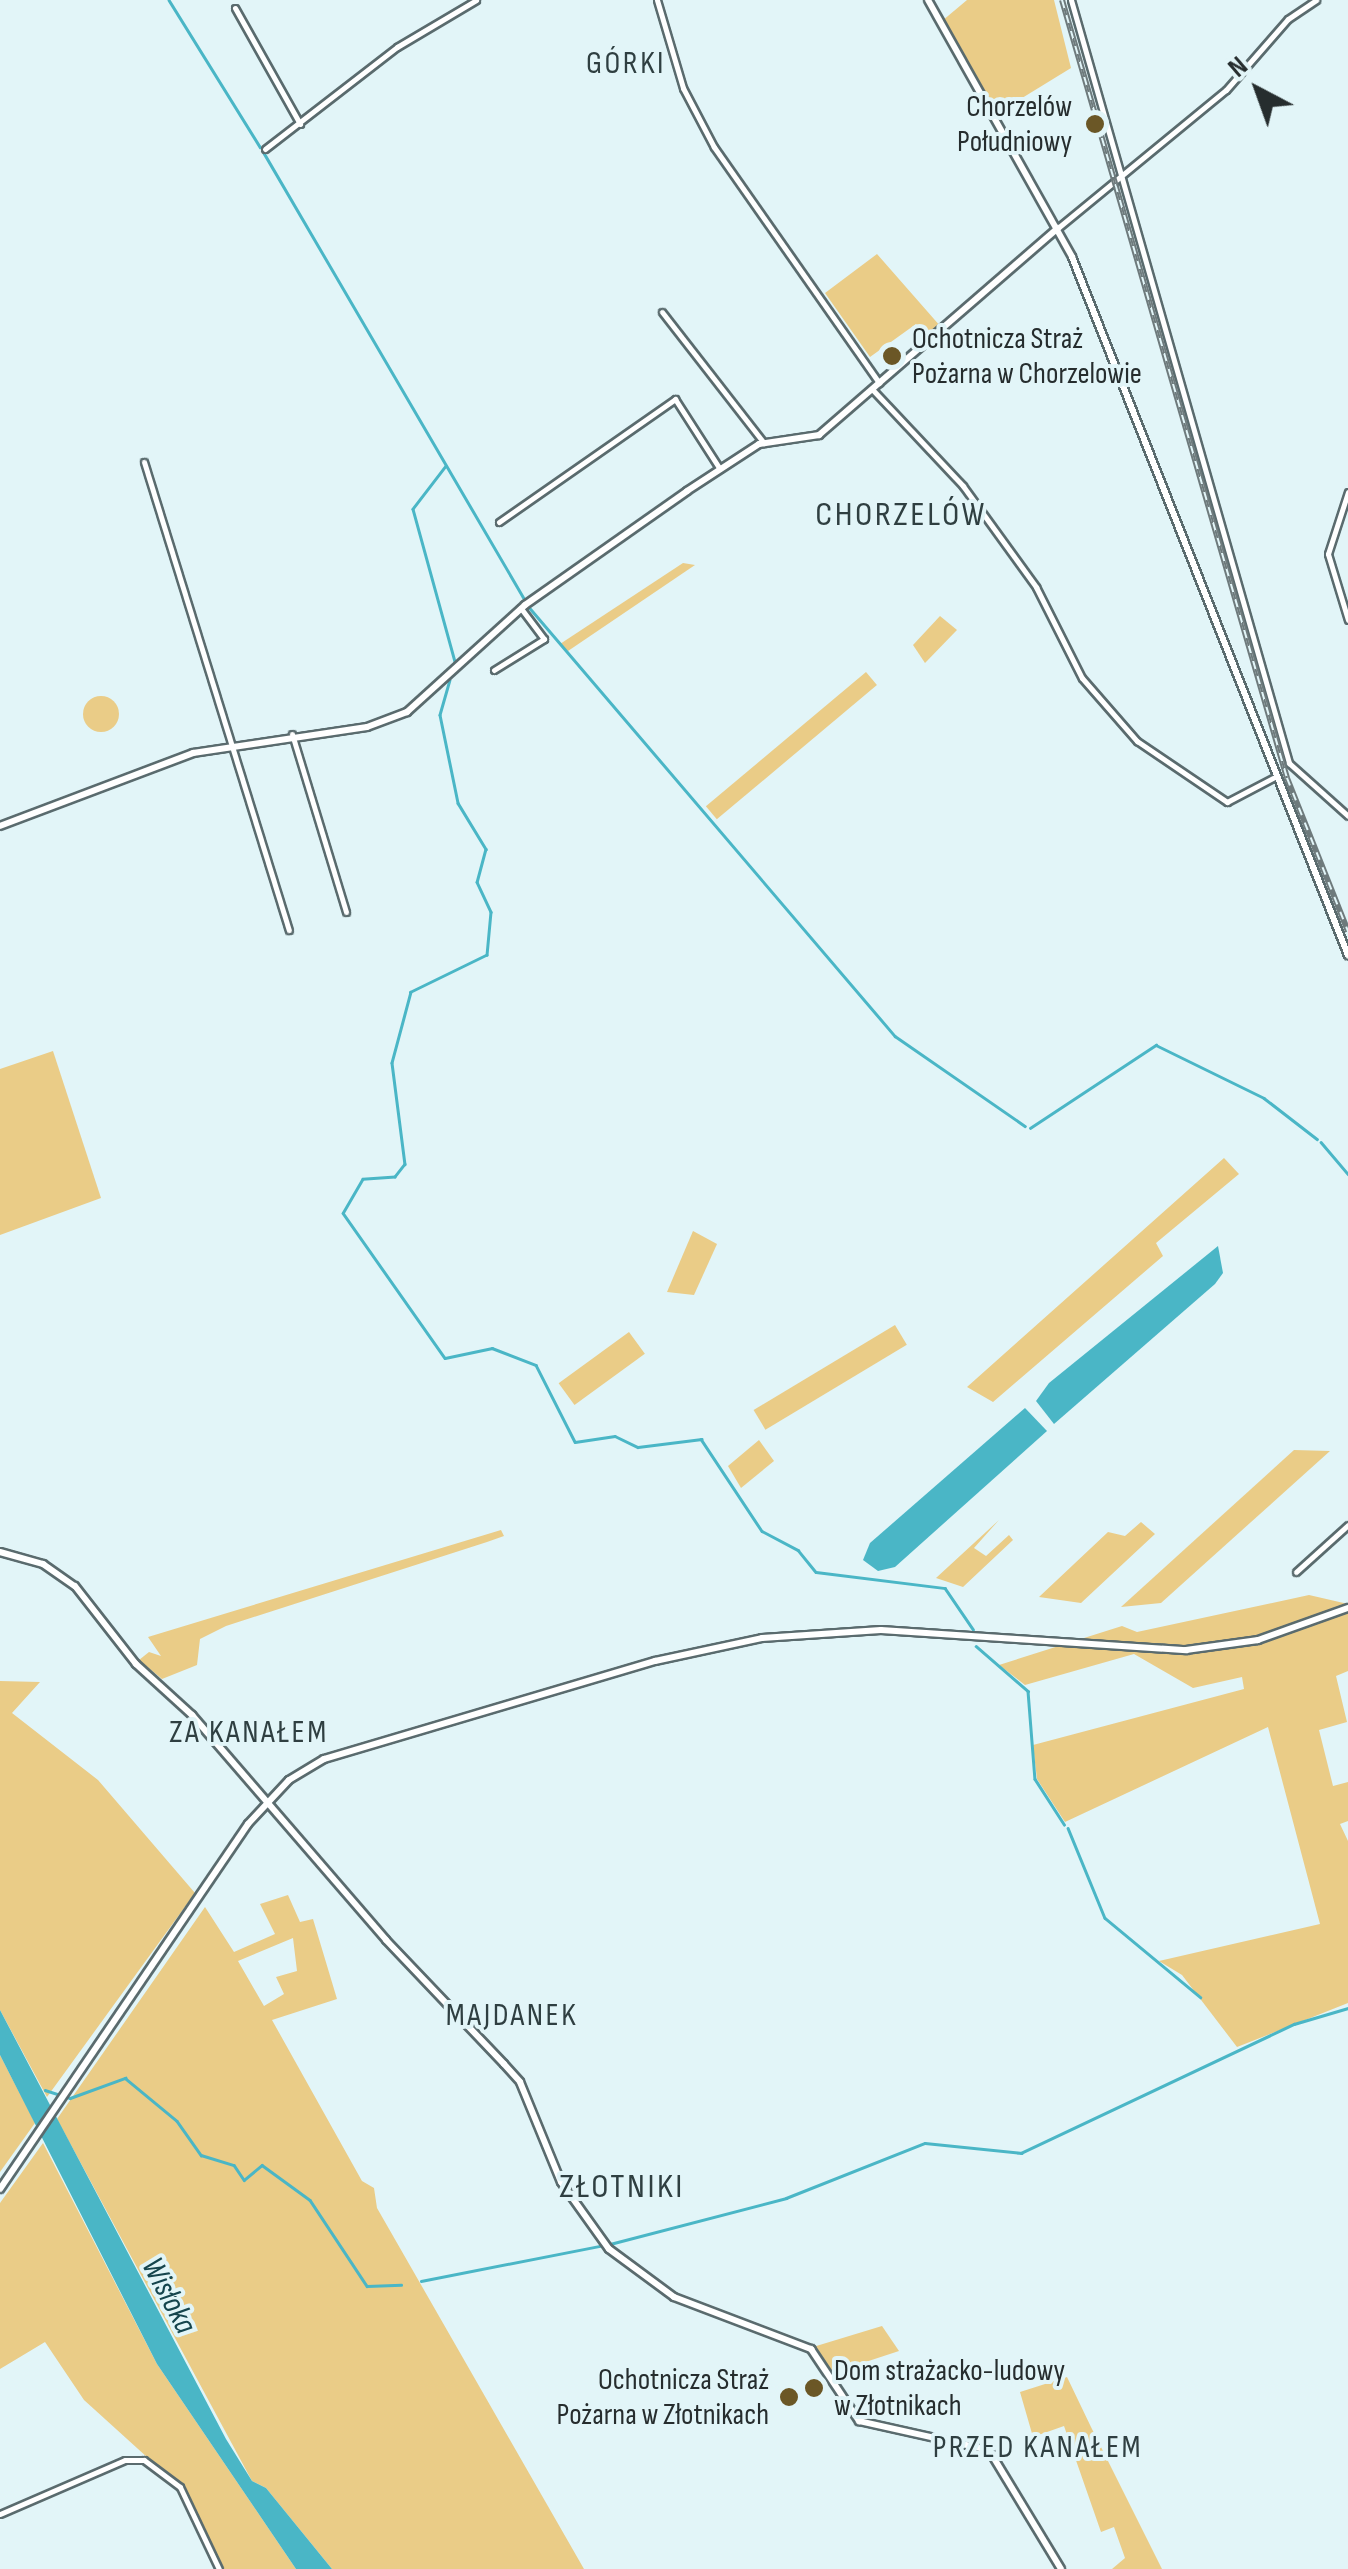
<!DOCTYPE html>
<html>
<head>
<meta charset="utf-8">
<style>
  body { margin:0 }
  #map { position:relative; width:1348px; height:2569px; overflow:hidden; background:#e2f5f8; font-family:"Sofia Sans Condensed",sans-serif }
  div>[style] { position:absolute }
  [style*='--x'] { left:calc(var(--x)*1px); top:calc(var(--y)*1px); width:calc(var(--w)*1px); rotate:calc(var(--a)*1deg) }
  .green>* { inset:0; background:#eacc87; transform-origin:0 0 }
  .round { border-radius:50% }
  .water>* { inset:0; background:#4ab6c6 }
  .stream>* { height:2.5px; margin:-1.25px; padding:0 1.25px; transform-origin:1.25px; border-radius:1.25px; background:#4ab6c6 }
  .roads { filter:drop-shadow(2px 0 #5a6b6e) drop-shadow(-2px 0 #5a6b6e) drop-shadow(0 2px #5a6b6e) drop-shadow(0 -2px #5a6b6e) }
  .minor>* { height:5px; margin:-2.5px; padding:0 2.5px; transform-origin:2.5px; border-radius:2.5px; background:#fff }
  .tertiary>* { height:6px; margin:-3px; padding:0 3px; transform-origin:3px; border-radius:3px; background:#fff }
  .secondary>* { height:6px; margin:-3px; padding:0 3px; transform-origin:3px; border-radius:3px; background:#fff }
  .rail>* { height:6px; margin-top:-3px; transform-origin:0; background:repeating-linear-gradient(90deg,#e2f5f8 0 8px,#6e7a7c 0 16px); box-sizing:border-box; border-block:2px solid #6e7a7c }
  .dots>* { width:28px; height:28px; translate:-50% -50%; box-sizing:border-box; border:5px solid #e2f5f8; border-radius:50% }
  span { translate:-50% -50%; white-space:nowrap; text-align:center; line-height:1.15; -webkit-text-stroke:8px #e2f5f8; paint-order:stroke }
  .poi-label { font-size:30px; color:#262d2e }
  .right { translate:-100% -50%; text-align:right }
  .left { translate:0 -50%; text-align:left }
  .neighbourhood-label { font-size:32px; color:#2f3f41; letter-spacing:2.5px }
  .water-label { font-size:32px; color:#15454d; font-style:italic }
  .quarter-label { font-size:35px; color:#2f3f41; letter-spacing:2.5px }
  .north { position:absolute; left:1208px; top:40px; width:100px; height:100px; -webkit-text-stroke:8px #e2f5f8; paint-order:stroke; rotate:319deg; font-size:28px; font-weight:700; line-height:40px; text-align:center; color:#262d2e }
  .north::after { content:''; display:block; margin:auto; width:35px; height:45px; background:#262d2e; clip-path:polygon(50% 0,100% 100%,50% 72%,0 100%) }
</style>
</head>
<body>
<div id="map">
  <div class="green">
    <i style="clip-path:polygon(967px 0,1054px 0,1071px 68px,996px 114px,942px 21px)"></i>
    <i style="clip-path:polygon(877px 254px,941px 327px,928px 338px,916px 324px,870px 357px,825px 293px)"></i>
    <i style="clip-path:polygon(683px 563px,695px 565px,568px 651px,560px 644px)"></i>
    <i style="clip-path:polygon(940px 616px,957px 630px,925px 663px,913px 645px)"></i>
    <i style="left:866px;top:672px;width:17px;height:209px;rotate:50deg"></i>
    <i class="round" style="left:83px;top:696px;width:36px;height:36px"></i>
    <i style="clip-path:polygon(53px 1051px,101px 1198px,0 1235px,0 1069px)"></i>
    <i style="clip-path:polygon(1224px 1158px,1239px 1174px,1156px 1243px,1163px 1256px,993px 1402px,967px 1387px)"></i>
    <i style="clip-path:polygon(693px 1231px,717px 1244px,694px 1295px,667px 1292px)"></i>
    <i style="left:895px;top:1325px;width:23px;height:165px;rotate:59deg"></i>
    <i style="left:629px;top:1332px;width:27px;height:87px;rotate:54deg"></i>
    <i style="clip-path:polygon(759px 1440px,774px 1461px,741px 1488px,728px 1466px)"></i>
    <i style="clip-path:polygon(1294px 1450px,1330px 1451px,1161px 1603px,1121px 1607px)"></i>
    <i style="clip-path:polygon(999px 1520px,974px 1548px,986px 1556px,1009px 1535px,1013px 1540px,963px 1587px,936px 1578px)"></i>
    <i style="clip-path:polygon(1141px 1522px,1155px 1534px,1081px 1603px,1039px 1597px,1108px 1532px,1125px 1536px)"></i>
    <i style="clip-path:polygon(501px 1530px,504px 1536px,487px 1542px,226px 1626px,200px 1639px,197px 1665px,162px 1679px,139px 1660px,149px 1652px,161px 1656px,148px 1637px)"></i>
    <i style="clip-path:polygon(1309px 1595px,1348px 1604px,1348px 1671px,1336px 1676px,1347px 1722px,1319px 1730px,1333px 1786px,1348px 1782px,1348px 1821px,1340px 1824px,1348px 1841px,1348px 2003px,1237px 2047px,1182px 1975px,1159px 1961px,1320px 1924px,1268px 1727px,1065px 1822px,1037px 1779px,1033px 1745px,1244px 1689px,1242px 1677px,1193px 1688px,1134px 1654px,1025px 1685px,999px 1665px,1122px 1626px,1137px 1632px)"></i>
    <i style="clip-path:polygon(0 1681px,40px 1682px,12px 1713px,98px 1780px,195px 1893px,47px 2097px,0 2010px)"></i>
    <i style="clip-path:polygon(evenodd,288px 1895px,300px 1922px,313px 1919px,337px 1999px,272px 2020px,362px 2181px,374px 2188px,377px 2208px,584px 2569px,332px 2569px,266px 2488px,252px 2481px,57px 2119px,205px 1907px,234px 1952px,275px 1934px,260px 1904px,288px 1895px,293px 1938px,297px 1971px,276px 1977px,284px 1994px,264px 2006px,238px 1961px,293px 1938px)"></i>
    <i style="clip-path:polygon(0 2055px,35px 2123px,0 2172px)"></i>
    <i style="clip-path:polygon(43px 2143px,157px 2364px,296px 2569px,221px 2569px,180px 2487px,84px 2400px,45px 2342px,0 2369px,0 2203px)"></i>
    <i style="clip-path:polygon(882px 2326px,899px 2351px,832px 2373px,813px 2347px)"></i>
    <i style="clip-path:polygon(1067px 2377px,1091px 2427px,1162px 2569px,1112px 2569px,1125px 2558px,1114px 2527px,1101px 2532px,1064px 2426px,1033px 2437px,1020px 2392px)"></i>
  </div>
  <div class="water">
    <i style="clip-path:polygon(1218px 1246px,1223px 1273px,1215px 1284px,1054px 1424px,1036px 1401px,1049px 1383px)"></i>
    <i style="clip-path:polygon(1025px 1408px,1047px 1431px,895px 1567px,878px 1571px,863px 1560px,870px 1543px)"></i>
    <i style="clip-path:polygon(0 2010px,226px 2439px,252px 2481px,266px 2488px,332px 2569px,296px 2569px,157px 2364px,0 2055px)"></i>
  </div>
  <div class="stream">
    <i style="--x:169;--y:0;--w:173;--a:58.2"></i>
    <i style="--x:264;--y:153;--w:518;--a:59.72"></i>
    <i style="--x:446;--y:466;--w:54;--a:127.5"></i>
    <i style="--x:413;--y:509;--w:159;--a:74.6"></i>
    <i style="--x:529;--y:607;--w:564;--a:49.53"></i>
    <i style="--x:895;--y:1036;--w:158;--a:34.7"></i>
    <i style="--x:450;--y:680;--w:36;--a:106"></i>
    <i style="--x:440;--y:715;--w:90;--a:78.4"></i>
    <i style="--x:458;--y:803;--w:54;--a:58.7"></i>
    <i style="--x:486;--y:849;--w:34;--a:105"></i>
    <i style="--x:477;--y:882;--w:33;--a:65"></i>
    <i style="--x:491;--y:912;--w:43;--a:95.3"></i>
    <i style="--x:487;--y:955;--w:85;--a:154"></i>
    <i style="--x:411;--y:992;--w:73;--a:105"></i>
    <i style="--x:392;--y:1063;--w:102;--a:82.7"></i>
    <i style="--x:405;--y:1164;--w:16;--a:128"></i>
    <i style="--x:395;--y:1177;--w:32;--a:176"></i>
    <i style="--x:363;--y:1179;--w:39;--a:120"></i>
    <i style="--x:343;--y:1213;--w:177;--a:54.9"></i>
    <i style="--x:445;--y:1358;--w:48;--a:-12"></i>
    <i style="--x:492;--y:1348;--w:47;--a:21.1"></i>
    <i style="--x:536;--y:1365;--w:86;--a:63.1"></i>
    <i style="--x:575;--y:1442;--w:40;--a:-8.5"></i>
    <i style="--x:615;--y:1436;--w:25;--a:26"></i>
    <i style="--x:638;--y:1447;--w:64;--a:-7.2"></i>
    <i style="--x:701;--y:1439;--w:110;--a:56.5"></i>
    <i style="--x:762;--y:1531;--w:41;--a:27.8"></i>
    <i style="--x:798;--y:1550;--w:28;--a:51"></i>
    <i style="--x:816;--y:1572;--w:130;--a:7.1"></i>
    <i style="--x:945;--y:1588;--w:50;--a:55.7"></i>
    <i style="--x:1030;--y:1128;--w:151;--a:-33.4"></i>
    <i style="--x:1156;--y:1045;--w:120;--a:26.1"></i>
    <i style="--x:1264;--y:1098;--w:67;--a:37.7"></i>
    <i style="--x:1321;--y:1142;--w:42;--a:49.8"></i>
    <i style="--x:976;--y:1646;--w:69;--a:40.9"></i>
    <i style="--x:1028;--y:1691;--w:88;--a:85.5"></i>
    <i style="--x:1035;--y:1779;--w:54;--a:57.2"></i>
    <i style="--x:1068;--y:1828;--w:97;--a:67.7"></i>
    <i style="--x:1105;--y:1918;--w:124;--a:39.7"></i>
    <i style="--x:45;--y:2090;--w:26;--a:18"></i>
    <i style="--x:70;--y:2098;--w:59;--a:-20"></i>
    <i style="--x:125;--y:2078;--w:67;--a:39.6"></i>
    <i style="--x:177;--y:2121;--w:42;--a:54.8"></i>
    <i style="--x:201;--y:2155;--w:34;--a:17"></i>
    <i style="--x:234;--y:2165;--w:18;--a:56"></i>
    <i style="--x:244;--y:2180;--w:23;--a:-40"></i>
    <i style="--x:262;--y:2165;--w:59;--a:36.1"></i>
    <i style="--x:310;--y:2200;--w:103;--a:56.5"></i>
    <i style="--x:367;--y:2286;--w:34;--a:-2"></i>
    <i style="--x:610;--y:2244;--w:182;--a:-14.6"></i>
    <i style="--x:786;--y:2198;--w:149;--a:-21.6"></i>
    <i style="--x:925;--y:2143;--w:97;--a:5.9"></i>
    <i style="--x:1021;--y:2153;--w:302;--a:-25.3"></i>
    <i style="--x:1294;--y:2024;--w:56;--a:-16.5"></i>
    <i style="--x:421;--y:2281;--w:182;--a:-11.1"></i>
  </div>
  <div class="roads">
    <div class="minor">
      <i style="--x:657;--y:0;--w:92;--a:73.5"></i>
      <i style="--x:683;--y:88;--w:67;--a:62.3"></i>
      <i style="--x:714;--y:147;--w:288;--a:55"></i>
      <i style="--x:1071;--y:0;--w:794;--a:74.05"></i>
      <i style="--x:1289;--y:763;--w:79;--a:41.9"></i>
      <i style="--x:235;--y:8;--w:133;--a:60.7"></i>
      <i style="--x:265;--y:149;--w:167;--a:-37.7"></i>
      <i style="--x:397;--y:47;--w:92;--a:-30.7"></i>
      <i style="--x:1059;--y:227;--w:216;--a:-39.4"></i>
      <i style="--x:1226;--y:90;--w:94;--a:-48.9"></i>
      <i style="--x:1288;--y:19;--w:34;--a:-34"></i>
      <i style="--x:662;--y:312;--w:166;--a:52.1"></i>
      <i style="--x:872;--y:389;--w:133;--a:46.8"></i>
      <i style="--x:963;--y:486;--w:125;--a:54.1"></i>
      <i style="--x:1036;--y:587;--w:102;--a:63.2"></i>
      <i style="--x:1082;--y:678;--w:84;--a:48.9"></i>
      <i style="--x:1137;--y:741;--w:109;--a:34.1"></i>
      <i style="--x:1227;--y:802;--w:52;--a:-27.6"></i>
      <i style="--x:144;--y:462;--w:490;--a:72.8"></i>
      <i style="--x:1348;--y:492;--w:65;--a:107.9"></i>
      <i style="--x:1328;--y:554;--w:69;--a:73.1"></i>
      <i style="--x:499;--y:522;--w:215;--a:-34.9"></i>
      <i style="--x:675;--y:399;--w:83;--a:57.3"></i>
      <i style="--x:494;--y:670;--w:59;--a:-31.8"></i>
      <i style="--x:544;--y:639;--w:39;--a:-127"></i>
      <i style="--x:292;--y:734;--w:186;--a:73.1"></i>
      <i style="--x:1296;--y:1572;--w:70;--a:-42.1"></i>
      <i style="--x:0;--y:2514;--w:136;--a:-23.4"></i>
      <i style="--x:125;--y:2460;--w:19;--a:0"></i>
      <i style="--x:144;--y:2460;--w:45;--a:36.9"></i>
      <i style="--x:180;--y:2487;--w:91;--a:64.6"></i>
    </div>
    <div class="tertiary">
      <i style="--x:0;--y:826;--w:206;--a:-20.7"></i>
      <i style="--x:193;--y:753;--w:176;--a:-8.5"></i>
      <i style="--x:367;--y:727;--w:43;--a:-20.6"></i>
      <i style="--x:407;--y:712;--w:159;--a:-42.2"></i>
      <i style="--x:525;--y:605;--w:198;--a:-35.1"></i>
      <i style="--x:687;--y:491;--w:86;--a:-33.1"></i>
      <i style="--x:759;--y:444;--w:61;--a:-8.5"></i>
      <i style="--x:819;--y:435;--w:316;--a:-40.9"></i>
      <i style="--x:0;--y:1552;--w:45;--a:15.6"></i>
      <i style="--x:43;--y:1564;--w:39;--a:35"></i>
      <i style="--x:75;--y:1586;--w:99;--a:52"></i>
      <i style="--x:136;--y:1664;--w:76;--a:42.3"></i>
      <i style="--x:192;--y:1715;--w:297;--a:49.2"></i>
      <i style="--x:386;--y:1940;--w:171;--a:46.4"></i>
      <i style="--x:504;--y:2064;--w:24;--a:48"></i>
      <i style="--x:520;--y:2082;--w:108;--a:67.7"></i>
      <i style="--x:561;--y:2182;--w:82;--a:54.4"></i>
      <i style="--x:609;--y:2249;--w:81;--a:36.4"></i>
      <i style="--x:674;--y:2297;--w:147;--a:20.8"></i>
      <i style="--x:811;--y:2349;--w:87;--a:56.3"></i>
      <i style="--x:859;--y:2421;--w:133;--a:12.6"></i>
      <i style="--x:989;--y:2450;--w:139;--a:58.8"></i>
    </div>
    <div class="secondary">
      <i style="--x:928;--y:0;--w:295;--a:60.7"></i>
      <i style="--x:1072;--y:257;--w:751;--a:68.43"></i>
      <i style="--x:0;--y:2189;--w:441;--a:-55.8"></i>
      <i style="--x:248;--y:1824;--w:60;--a:-47"></i>
      <i style="--x:289;--y:1780;--w:41;--a:-31"></i>
      <i style="--x:324;--y:1759;--w:345;--a:-16.5"></i>
      <i style="--x:655;--y:1661;--w:109;--a:-12.1"></i>
      <i style="--x:762;--y:1638;--w:119;--a:-3.8"></i>
      <i style="--x:881;--y:1630;--w:306;--a:3.8"></i>
      <i style="--x:1186;--y:1650;--w:73;--a:-7.9"></i>
      <i style="--x:1258;--y:1640;--w:96;--a:-19.6"></i>
    </div>
  </div>
  <div class="rail">
    <i style="--x:1062;--y:0;--w:810;--a:73.87"></i>
    <i style="--x:1287;--y:778;--w:165;--a:68.3"></i>
  </div>
  <div class="dots">
    <i style="left:1095px;top:124px;background:#6b5726"></i>
    <i style="left:892px;top:356px;background:#6b5726"></i>
    <i style="left:814px;top:2388px;background:#6b5726"></i>
    <i style="left:789px;top:2397px;background:#6b5726"></i>
  </div>
  <div class="poi-label">
    <span class="right" style="left:1072px;top:124px">Chorzelów<br>Południowy</span>
    <span class="left" style="left:912px;top:356px">Ochotnicza Straż<br>Pożarna w Chorzelowie</span>
    <span class="left" style="left:834px;top:2388px">Dom strażacko-ludowy<br>w Złotnikach</span>
    <span class="right" style="left:769px;top:2397px">Ochotnicza Straż<br>Pożarna w Złotnikach</span>
  </div>
  <div class="neighbourhood-label">
    <span style="left:626px;top:64px">GÓRKI</span>
    <span style="left:249px;top:1733px">ZA KANAŁEM</span>
    <span style="left:512px;top:2016px">MAJDANEK</span>
    <span style="left:1038px;top:2448px">PRZED KANAŁEM</span>
  </div>
  <div class="water-label">
    <span style="left:168px;top:2296px;rotate:62deg">Wisłoka</span>
  </div>
  <div class="quarter-label">
    <span style="left:901px;top:515px">CHORZELÓW</span>
    <span style="left:622px;top:2187px">ZŁOTNIKI</span>
  </div>
  <div class="north">N</div>
</div>
</body>
</html>
